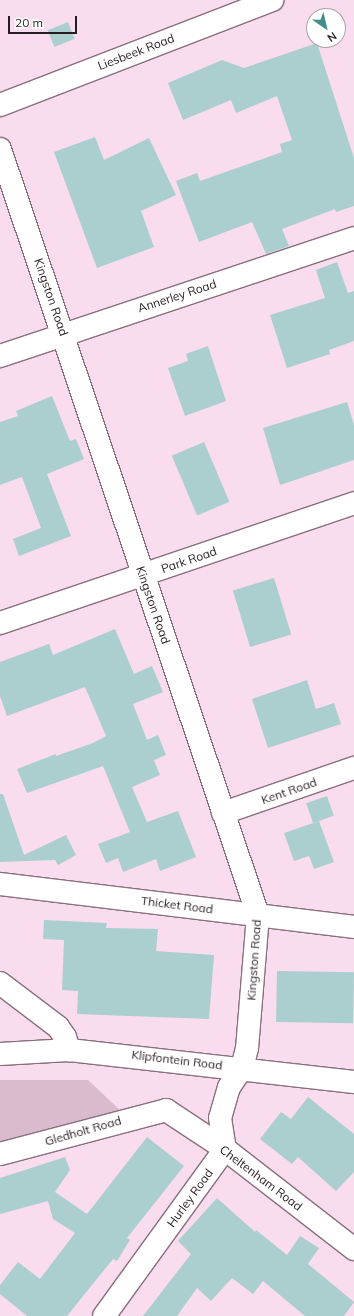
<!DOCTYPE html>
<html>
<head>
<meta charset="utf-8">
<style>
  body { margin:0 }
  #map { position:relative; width:354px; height:1316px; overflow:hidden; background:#f9dced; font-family:Mulish,sans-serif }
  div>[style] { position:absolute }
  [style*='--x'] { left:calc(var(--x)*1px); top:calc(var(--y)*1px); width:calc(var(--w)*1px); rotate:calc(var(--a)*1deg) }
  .green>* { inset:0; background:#dabacd }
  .building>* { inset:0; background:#aacfce; transform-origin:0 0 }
  .roads { filter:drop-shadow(1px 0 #896f7e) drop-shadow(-1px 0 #896f7e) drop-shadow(0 1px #896f7e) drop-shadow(0 -1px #896f7e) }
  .minor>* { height:22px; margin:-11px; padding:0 11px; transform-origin:11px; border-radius:11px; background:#fff }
  .secondary>* { height:22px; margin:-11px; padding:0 11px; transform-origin:11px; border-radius:11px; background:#fff }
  span { translate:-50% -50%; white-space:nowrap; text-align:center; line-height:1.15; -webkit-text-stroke:3px #fff; paint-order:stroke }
  .street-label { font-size:12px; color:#271c23 }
  .north { position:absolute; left:306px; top:8px; width:40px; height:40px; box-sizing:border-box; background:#fff; border:1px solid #a9a4a7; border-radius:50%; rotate:146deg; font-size:11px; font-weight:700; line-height:16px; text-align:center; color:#271c23 }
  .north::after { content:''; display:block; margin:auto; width:14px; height:18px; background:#458d8c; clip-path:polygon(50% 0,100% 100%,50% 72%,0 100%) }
  .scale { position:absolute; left:8px; top:16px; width:69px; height:18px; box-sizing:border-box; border:2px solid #271c23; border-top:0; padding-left:5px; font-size:12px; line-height:14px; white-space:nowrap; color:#271c23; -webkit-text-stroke:3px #fff; paint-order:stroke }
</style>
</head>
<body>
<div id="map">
  <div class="green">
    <i style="clip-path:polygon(0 1080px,88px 1080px,125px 1115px,0 1149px)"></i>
  </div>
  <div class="building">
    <i style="left:68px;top:22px;width:18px;height:22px;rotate:68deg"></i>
    <i style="clip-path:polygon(317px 43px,354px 158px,354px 206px,336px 212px,335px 209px,282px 229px,289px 246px,266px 254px,252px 222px,199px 242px,176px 181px,197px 173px,200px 181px,217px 175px,282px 152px,280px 144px,292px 140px,277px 96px,236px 113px,231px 100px,183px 120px,168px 83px,222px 60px,244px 68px)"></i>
    <i style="clip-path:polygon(95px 137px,104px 160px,149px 138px,176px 195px,141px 211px,154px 247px,97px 268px,54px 152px)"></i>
    <i style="clip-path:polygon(337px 262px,348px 293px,354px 291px,354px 341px,329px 350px,330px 354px,287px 368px,270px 315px,325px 298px,316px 270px)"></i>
    <i style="clip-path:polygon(208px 346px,226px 401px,185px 416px,168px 368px,188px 361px,186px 354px)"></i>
    <i style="clip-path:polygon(52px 396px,70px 441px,76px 439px,84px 459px,47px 474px,71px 536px,19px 556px,13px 539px,41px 528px,22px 477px,0 485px,0 422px,18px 416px,16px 411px)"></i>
    <i style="clip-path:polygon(347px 402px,354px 425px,354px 460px,280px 485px,263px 428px)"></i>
    <i style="left:204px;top:442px;width:65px;height:35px;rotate:67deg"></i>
    <i style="left:274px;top:578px;width:59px;height:43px;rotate:73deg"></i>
    <i style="clip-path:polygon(115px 629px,134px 674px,152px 666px,163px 692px,133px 704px,147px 740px,158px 735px,166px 755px,154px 760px,160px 775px,132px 787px,147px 822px,178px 811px,196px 857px,160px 871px,156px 859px,123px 872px,118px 858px,106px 863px,98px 844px,130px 832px,103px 766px,27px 793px,17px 769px,56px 754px,56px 756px,93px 743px,106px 736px,85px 687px,7px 716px,0 696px,0 662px,49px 644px,53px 655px)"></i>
    <i style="clip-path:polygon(307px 680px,316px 709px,334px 703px,341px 724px,268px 748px,252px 699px)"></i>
    <i style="clip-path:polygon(0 794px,3px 794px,24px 855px,66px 835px,76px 855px,58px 865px,55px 860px,0 862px)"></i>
    <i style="left:327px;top:796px;width:21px;height:22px;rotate:71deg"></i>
    <i style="clip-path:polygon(319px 821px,334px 862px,314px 869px,309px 856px,294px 861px,284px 833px)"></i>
    <i style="clip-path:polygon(44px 920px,107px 923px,106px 928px,158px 929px,156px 951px,214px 955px,209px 1019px,77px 1014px,78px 991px,62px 990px,64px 940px,43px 939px)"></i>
    <i style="left:277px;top:971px;width:77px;height:51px;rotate:1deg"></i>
    <i style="clip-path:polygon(308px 1097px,354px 1134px,354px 1172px,336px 1191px,298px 1157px,292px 1164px,260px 1139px,281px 1112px,291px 1119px)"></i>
    <i style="clip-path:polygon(147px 1137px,184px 1166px,127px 1238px,130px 1240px,117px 1261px,113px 1259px,67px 1316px,27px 1316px,0 1294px,0 1285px,18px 1262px,40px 1279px,75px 1233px,53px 1219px,48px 1201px,0 1214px,0 1178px,65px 1157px,70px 1170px,55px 1192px,87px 1214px)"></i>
    <i style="clip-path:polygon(217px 1198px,255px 1232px,256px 1230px,287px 1255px,300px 1236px,319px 1248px,308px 1264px,354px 1302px,344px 1316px,305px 1316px,263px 1281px,253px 1294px,232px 1278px,211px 1301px,197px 1288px,177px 1316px,143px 1316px,191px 1254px,178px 1241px)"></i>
  </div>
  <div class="roads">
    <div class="minor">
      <i style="--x:0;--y:105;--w:292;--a:-21.1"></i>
      <i style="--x:0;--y:149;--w:808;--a:71.39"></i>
      <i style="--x:258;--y:915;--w:133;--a:94.7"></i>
      <i style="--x:247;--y:1048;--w:21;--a:104"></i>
      <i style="--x:242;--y:1068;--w:23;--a:124"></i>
      <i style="--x:229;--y:1087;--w:32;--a:106"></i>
      <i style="--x:220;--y:1118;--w:31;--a:81"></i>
      <i style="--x:225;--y:1149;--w:206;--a:125.9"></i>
      <i style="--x:0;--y:356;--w:373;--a:-18.4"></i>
      <i style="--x:0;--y:623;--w:374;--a:-18.7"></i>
      <i style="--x:223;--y:813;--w:139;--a:-19"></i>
      <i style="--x:0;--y:884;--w:357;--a:6.9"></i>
      <i style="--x:0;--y:983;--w:73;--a:37.2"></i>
      <i style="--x:58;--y:1027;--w:12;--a:55"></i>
      <i style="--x:65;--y:1037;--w:14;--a:73"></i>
      <i style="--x:0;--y:1154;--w:172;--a:-14.8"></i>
      <i style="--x:166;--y:1110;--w:71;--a:33.5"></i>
      <i style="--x:225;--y:1149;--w:163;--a:37.8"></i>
    </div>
    <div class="secondary">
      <i style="--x:0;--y:1054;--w:69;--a:-3.3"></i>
      <i style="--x:69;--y:1050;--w:287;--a:6.4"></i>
    </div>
  </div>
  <div class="street-label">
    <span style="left:136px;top:52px;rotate:-21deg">Liesbeek Road</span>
    <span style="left:177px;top:296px;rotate:-18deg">Annerley Road</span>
    <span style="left:51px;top:297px;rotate:71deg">Kingston Road</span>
    <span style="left:189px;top:560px;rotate:-19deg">Park Road</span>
    <span style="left:153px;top:605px;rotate:71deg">Kingston Road</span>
    <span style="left:289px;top:791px;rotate:-19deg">Kent Road</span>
    <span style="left:177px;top:905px;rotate:7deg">Thicket Road</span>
    <span style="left:254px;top:960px;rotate:-86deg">Kingston Road</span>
    <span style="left:177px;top:1060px;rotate:7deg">Klipfontein Road</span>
    <span style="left:83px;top:1131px;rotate:-16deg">Gledholt Road</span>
    <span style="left:261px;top:1178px;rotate:37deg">Cheltenham Road</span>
    <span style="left:190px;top:1198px;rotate:-54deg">Hurley Road</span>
  </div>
  <div class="north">N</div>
  <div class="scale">20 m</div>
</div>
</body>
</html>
